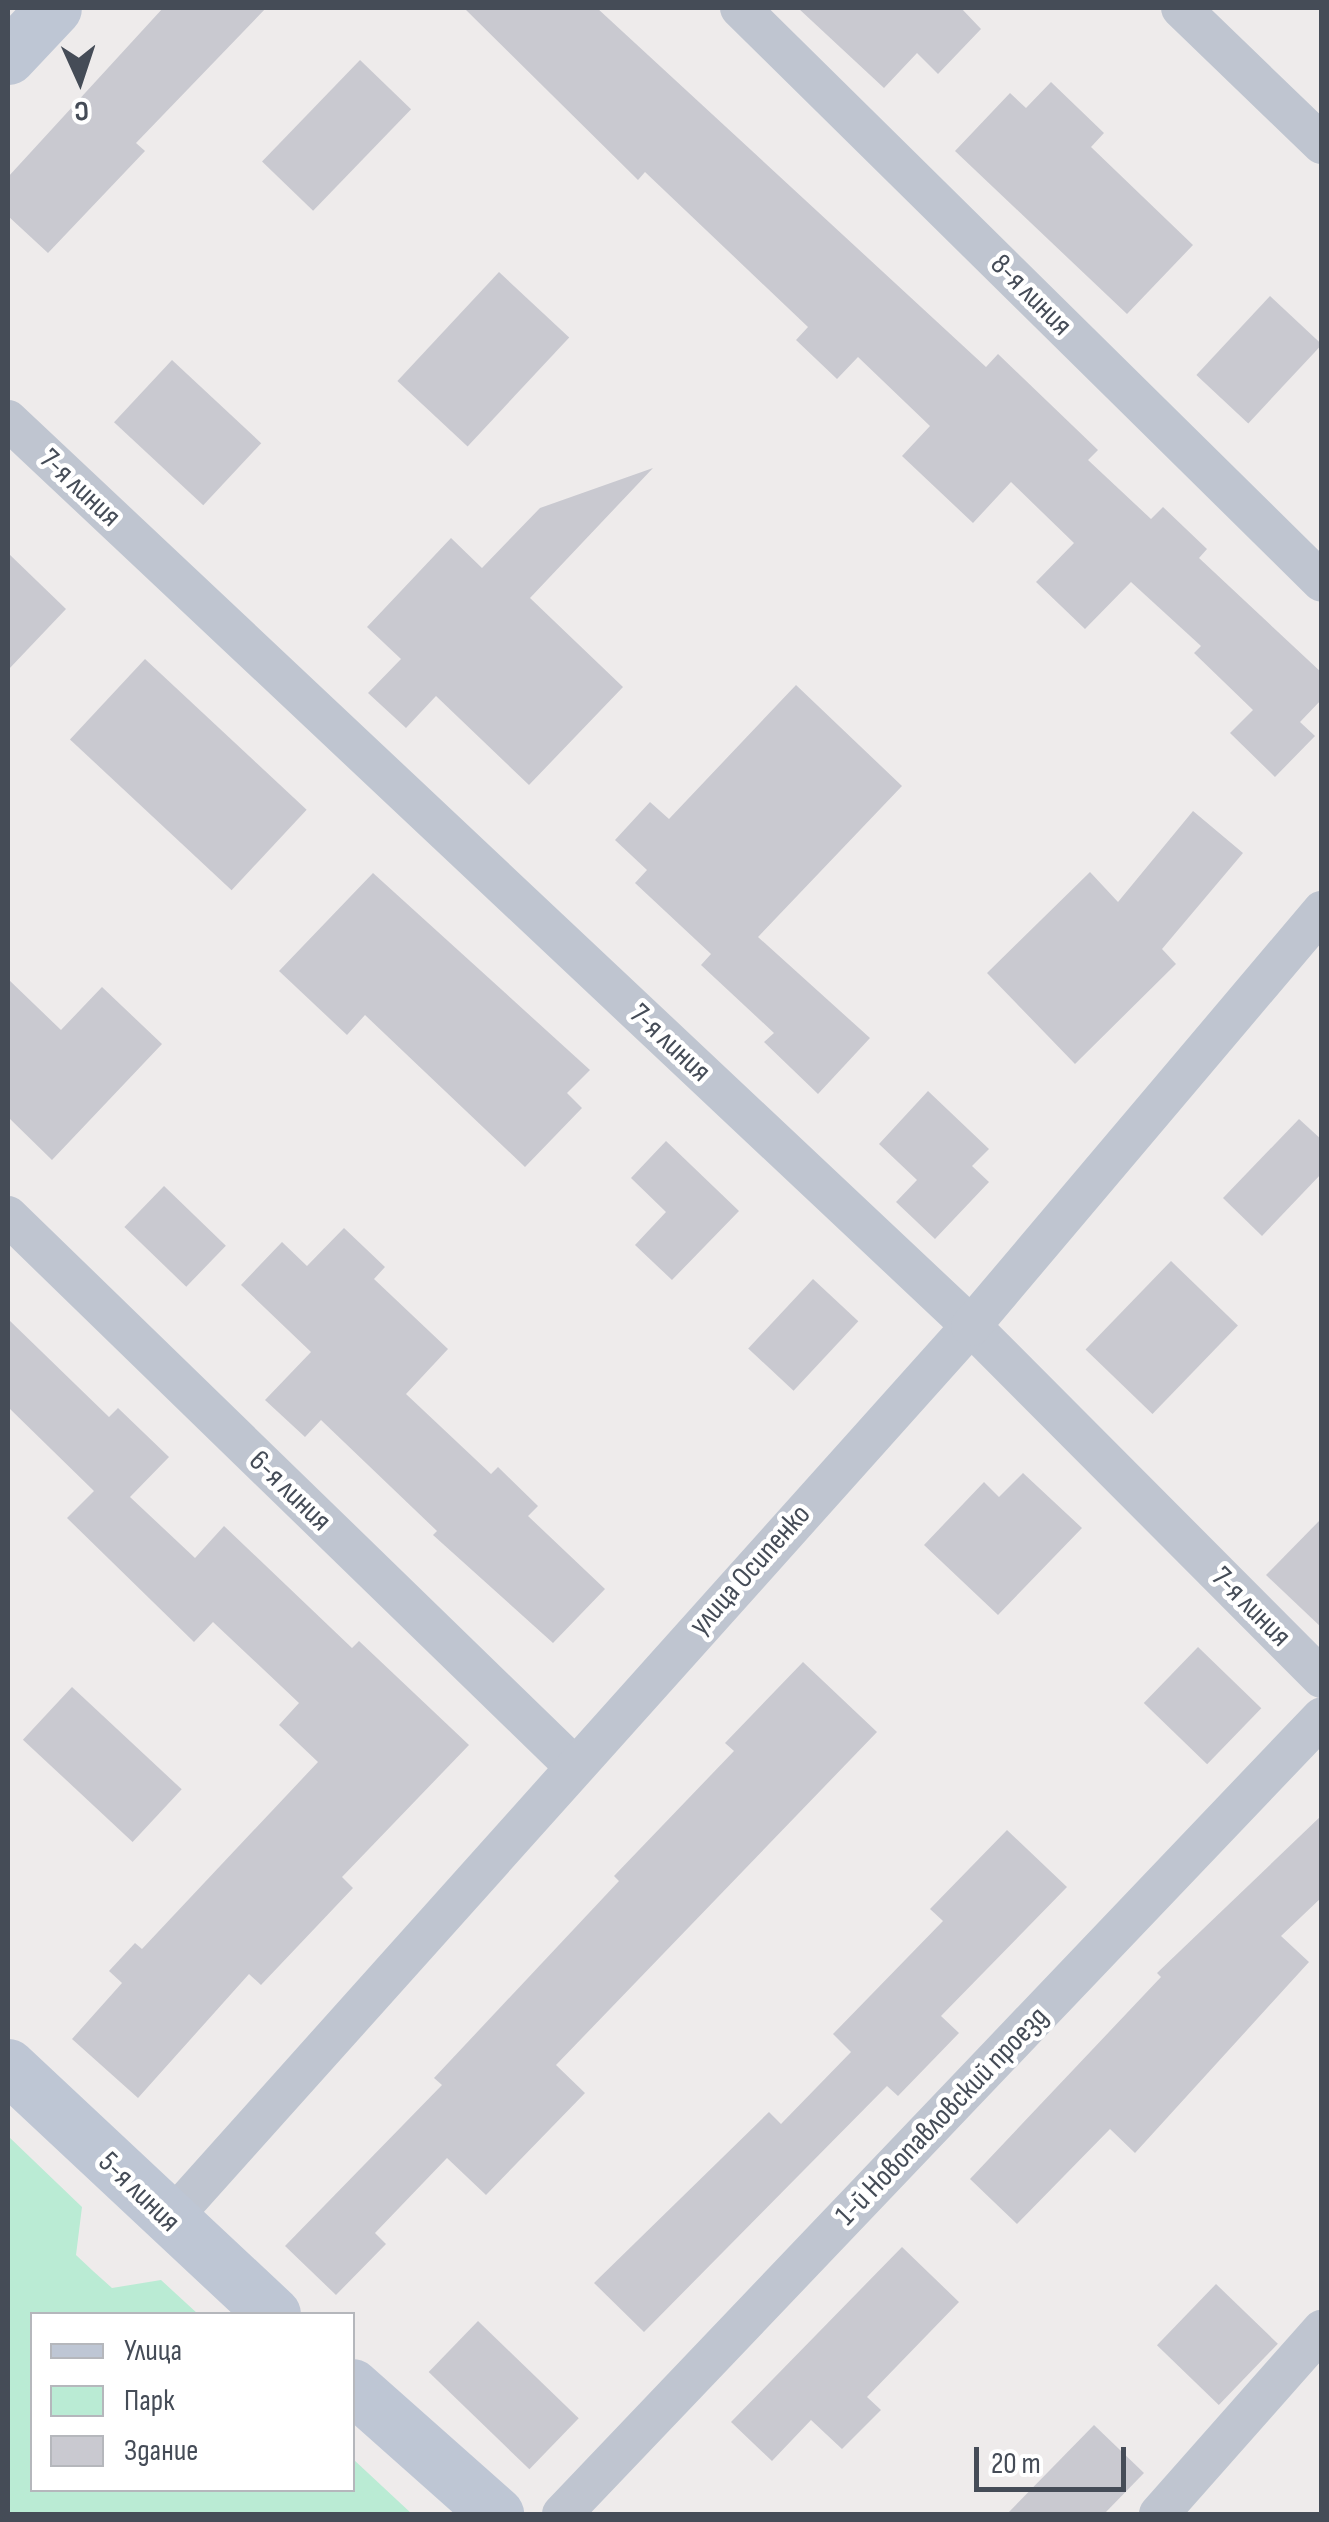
<!DOCTYPE html>
<html>
<head>
<meta charset="utf-8">
<style>
  body { margin:0 }
  #map { position:relative; width:1329px; height:2522px; overflow:hidden; background:#eeebeb; font-family:"Sofia Sans Condensed",sans-serif }
  div>[style] { position:absolute }
  [style*='--x'] { left:calc(var(--x)*1px); top:calc(var(--y)*1px); width:calc(var(--w)*1px); rotate:calc(var(--a)*1deg) }
  .green>* { inset:0; background:#baebd4 }
  .building>* { inset:0; background:#c9c9d0; transform-origin:0 0 }
  .street>* { height:40px; margin:-20px; padding:0 20px; transform-origin:20px; border-radius:20px; background:#bfc5d0 }
  .secondary>* { height:55px; margin:-27.5px; padding:0 27.5px; transform-origin:27.5px; border-radius:27.5px; background:#bec6d4 }
  span { translate:-50% -50%; white-space:nowrap; text-align:center; line-height:1.15; -webkit-text-stroke:9px #fff; paint-order:stroke }
  .street-label { font-size:30px; color:#454c57 }
  .frame { position:absolute; inset:0; border:10px solid #454c57; pointer-events:none }
  .legend { position:absolute; left:30px; top:2312px; width:325px; height:180px; box-sizing:border-box; background:#fff; border:2px solid #b5b7bc; margin:0; padding:12px 18px; list-style:none; font-size:30px; color:#454c57 }
  .legend li { display:flex; align-items:center; gap:20px; height:50px }
  .legend b { width:50px; border:2px solid #b5b7bc }
  .north { position:absolute; left:30px; top:30px; width:100px; height:100px; -webkit-text-stroke:8px #fff; paint-order:stroke; rotate:177deg; font-size:28px; font-weight:700; line-height:40px; text-align:center; color:#454c57 }
  .north::after { content:''; display:block; margin:auto; width:35px; height:45px; background:#454c57; clip-path:polygon(50% 0,100% 100%,50% 72%,0 100%) }
  .scale { position:absolute; left:974px; top:2447px; width:152px; height:45px; box-sizing:border-box; border:5px solid #454c57; border-top:0; padding-left:12px; font-size:30px; line-height:35px; white-space:nowrap; color:#454c57; -webkit-text-stroke:8px #fff; paint-order:stroke }
</style>
</head>
<body>
<div id="map">
  <div class="green">
    <i style="clip-path:polygon(8px 2136px,82px 2207px,76px 2255px,93px 2271px,112px 2288px,161px 2280px,198px 2314px,32px 2314px,32px 2490px,352px 2490px,353px 2459px,412px 2514px,8px 2514px)"></i>
  </div>
  <div class="building">
    <i style="clip-path:polygon(163px 8px,266px 8px,136px 143px,145px 151px,48px 253px,8px 216px,8px 177px)"></i>
    <i style="clip-path:polygon(464px 8px,597px 8px,986px 367px,998px 354px,1098px 450px,1088px 460px,1151px 519px,1163px 507px,1207px 549px,1199px 558px,1322px 673px,1322px 699px,1300px 722px,1315px 736px,1275px 777px,1230px 733px,1253px 710px,1194px 653px,1201px 646px,1131px 582px,1085px 629px,1036px 582px,1074px 543px,1011px 482px,973px 523px,902px 456px,930px 426px,858px 357px,837px 379px,796px 340px,808px 327px,645px 172px,638px 180px)"></i>
    <i style="clip-path:polygon(798px 8px,961px 8px,981px 29px,938px 74px,917px 53px,884px 88px)"></i>
    <i style="left:360px;top:60px;width:71px;height:141px;rotate:44deg"></i>
    <i style="clip-path:polygon(1051px 82px,1104px 133px,1091px 147px,1193px 245px,1127px 314px,955px 151px,1010px 93px,1026px 108px)"></i>
    <i style="left:499px;top:272px;width:96px;height:149px;rotate:43deg"></i>
    <i style="left:1270px;top:296px;width:71px;height:108px;rotate:43deg"></i>
    <i style="left:172px;top:360px;width:122px;height:85px;rotate:43deg"></i>
    <i style="clip-path:polygon(653px 468px,530px 598px,623px 687px,529px 785px,436px 696px,406px 728px,368px 693px,401px 659px,367px 627px,451px 538px,482px 568px,540px 508px)"></i>
    <i style="clip-path:polygon(8px 553px,66px 609px,8px 670px)"></i>
    <i style="left:145px;top:659px;width:221px;height:110px;rotate:43deg"></i>
    <i style="clip-path:polygon(796px 685px,902px 786px,758px 937px,870px 1038px,818px 1094px,764px 1042px,774px 1033px,701px 965px,711px 954px,635px 883px,647px 870px,615px 840px,650px 802px,669px 819px)"></i>
    <i style="clip-path:polygon(1193px 811px,1243px 853px,1162px 949px,1176px 964px,1075px 1064px,987px 973px,1090px 872px,1118px 902px)"></i>
    <i style="clip-path:polygon(373px 873px,590px 1070px,567px 1093px,582px 1108px,525px 1167px,365px 1015px,347px 1035px,279px 971px)"></i>
    <i style="clip-path:polygon(8px 979px,61px 1030px,102px 987px,162px 1044px,52px 1160px,8px 1117px)"></i>
    <i style="clip-path:polygon(928px 1091px,989px 1149px,972px 1166px,989px 1182px,935px 1239px,896px 1202px,917px 1180px,879px 1144px)"></i>
    <i style="clip-path:polygon(1299px 1119px,1322px 1140px,1322px 1173px,1262px 1236px,1223px 1198px)"></i>
    <i style="clip-path:polygon(666px 1141px,739px 1211px,672px 1280px,635px 1245px,666px 1212px,631px 1178px)"></i>
    <i style="left:164px;top:1186px;width:86px;height:57px;rotate:44deg"></i>
    <i style="clip-path:polygon(344px 1228px,385px 1267px,374px 1279px,448px 1349px,406px 1394px,491px 1474px,498px 1467px,538px 1506px,528px 1516px,605px 1589px,553px 1643px,433px 1535px,437px 1531px,321px 1420px,305px 1437px,265px 1400px,311px 1352px,241px 1285px,282px 1242px,307px 1266px)"></i>
    <i style="left:1171px;top:1261px;width:93px;height:123px;rotate:44deg"></i>
    <i style="left:813px;top:1279px;width:62px;height:95px;rotate:43deg"></i>
    <i style="clip-path:polygon(8px 1319px,109px 1417px,118px 1408px,169px 1457px,130px 1497px,195px 1558px,224px 1526px,352px 1648px,359px 1641px,469px 1745px,342px 1877px,353px 1888px,261px 1985px,249px 1974px,138px 2098px,72px 2039px,122px 1983px,109px 1971px,135px 1943px,142px 1949px,318px 1762px,279px 1725px,299px 1703px,213px 1622px,194px 1642px,67px 1518px,94px 1491px,8px 1407px)"></i>
    <i style="clip-path:polygon(1023px 1473px,1082px 1528px,998px 1615px,924px 1545px,984px 1482px,999px 1497px)"></i>
    <i style="clip-path:polygon(1322px 1518px,1322px 1628px,1266px 1575px)"></i>
    <i style="left:1198px;top:1647px;width:88px;height:78px;rotate:44deg"></i>
    <i style="clip-path:polygon(803px 1662px,877px 1732px,556px 2065px,585px 2093px,486px 2195px,447px 2158px,375px 2233px,386px 2244px,336px 2295px,285px 2246px,442px 2085px,434px 2078px,619px 1881px,614px 1876px,734px 1751px,725px 1743px)"></i>
    <i style="left:72px;top:1687px;width:150px;height:72px;rotate:43deg"></i>
    <i style="clip-path:polygon(1322px 1815px,1322px 1897px,1281px 1936px,1309px 1962px,1135px 2153px,1110px 2129px,1017px 2224px,970px 2179px,1161px 1977px,1157px 1973px)"></i>
    <i style="clip-path:polygon(1007px 1830px,1067px 1887px,941px 2016px,959px 2033px,898px 2096px,887px 2086px,644px 2332px,594px 2283px,769px 2112px,781px 2124px,851px 2052px,833px 2034px,943px 1921px,930px 1909px)"></i>
    <i style="clip-path:polygon(902px 2247px,959px 2302px,867px 2397px,881px 2410px,842px 2449px,811px 2420px,772px 2461px,731px 2422px)"></i>
    <i style="left:1216px;top:2284px;width:86px;height:85px;rotate:44deg"></i>
    <i style="left:478px;top:2321px;width:140px;height:71px;rotate:44deg"></i>
    <i style="clip-path:polygon(1094px 2425px,1144px 2473px,1104px 2514px,1007px 2514px)"></i>
  </div>
  <div class="street">
    <i style="--x:740;--y:8;--w:817;--a:44.6"></i>
    <i style="--x:1181;--y:8;--w:196;--a:44"></i>
    <i style="--x:8;--y:420;--w:1322;--a:43.25"></i>
    <i style="--x:971;--y:1326;--w:497;--a:45.1"></i>
    <i style="--x:8;--y:1216;--w:788;--a:44.18"></i>
    <i style="--x:169;--y:2221;--w:1202;--a:-48.14"></i>
    <i style="--x:971;--y:1326;--w:544;--a:-49.78"></i>
    <i style="--x:562;--y:2514;--w:1101;--a:-46.36"></i>
    <i style="--x:1159;--y:2514;--w:246;--a:-48.5"></i>
  </div>
  <div class="secondary">
    <i style="--x:8;--y:57;--w:67;--a:-46.8"></i>
    <i style="--x:8;--y:2066;--w:363;--a:43.1"></i>
    <i style="--x:352;--y:2386;--w:193;--a:41.6"></i>
  </div>
  <div class="street-label">
    <span style="left:1031px;top:295px;rotate:45deg">8-я линия</span>
    <span style="left:80px;top:488px;rotate:43deg">7-я линия</span>
    <span style="left:670px;top:1043px;rotate:43deg">7-я линия</span>
    <span style="left:290px;top:1491px;rotate:44deg">6-я линия</span>
    <span style="left:750px;top:1570px;rotate:-48deg">улица Осипенко</span>
    <span style="left:1251px;top:1607px;rotate:45deg">7-я линия</span>
    <span style="left:942px;top:2116px;rotate:-46deg">1-й Новопавловский проезд</span>
    <span style="left:139px;top:2192px;rotate:44deg">5-я линия</span>
  </div>
  <div class="frame"></div>
  <ul class="legend">
  <li><b style="height:12px;background:#bec6d4"></b>Улица</li>
  <li><b style="height:28px;background:#baebd4"></b>Парк</li>
  <li><b style="height:28px;background:#c9c9d0"></b>Здание</li>
  </ul>
  <div class="north">С</div>
  <div class="scale">20 m</div>
</div>
</body>
</html>
